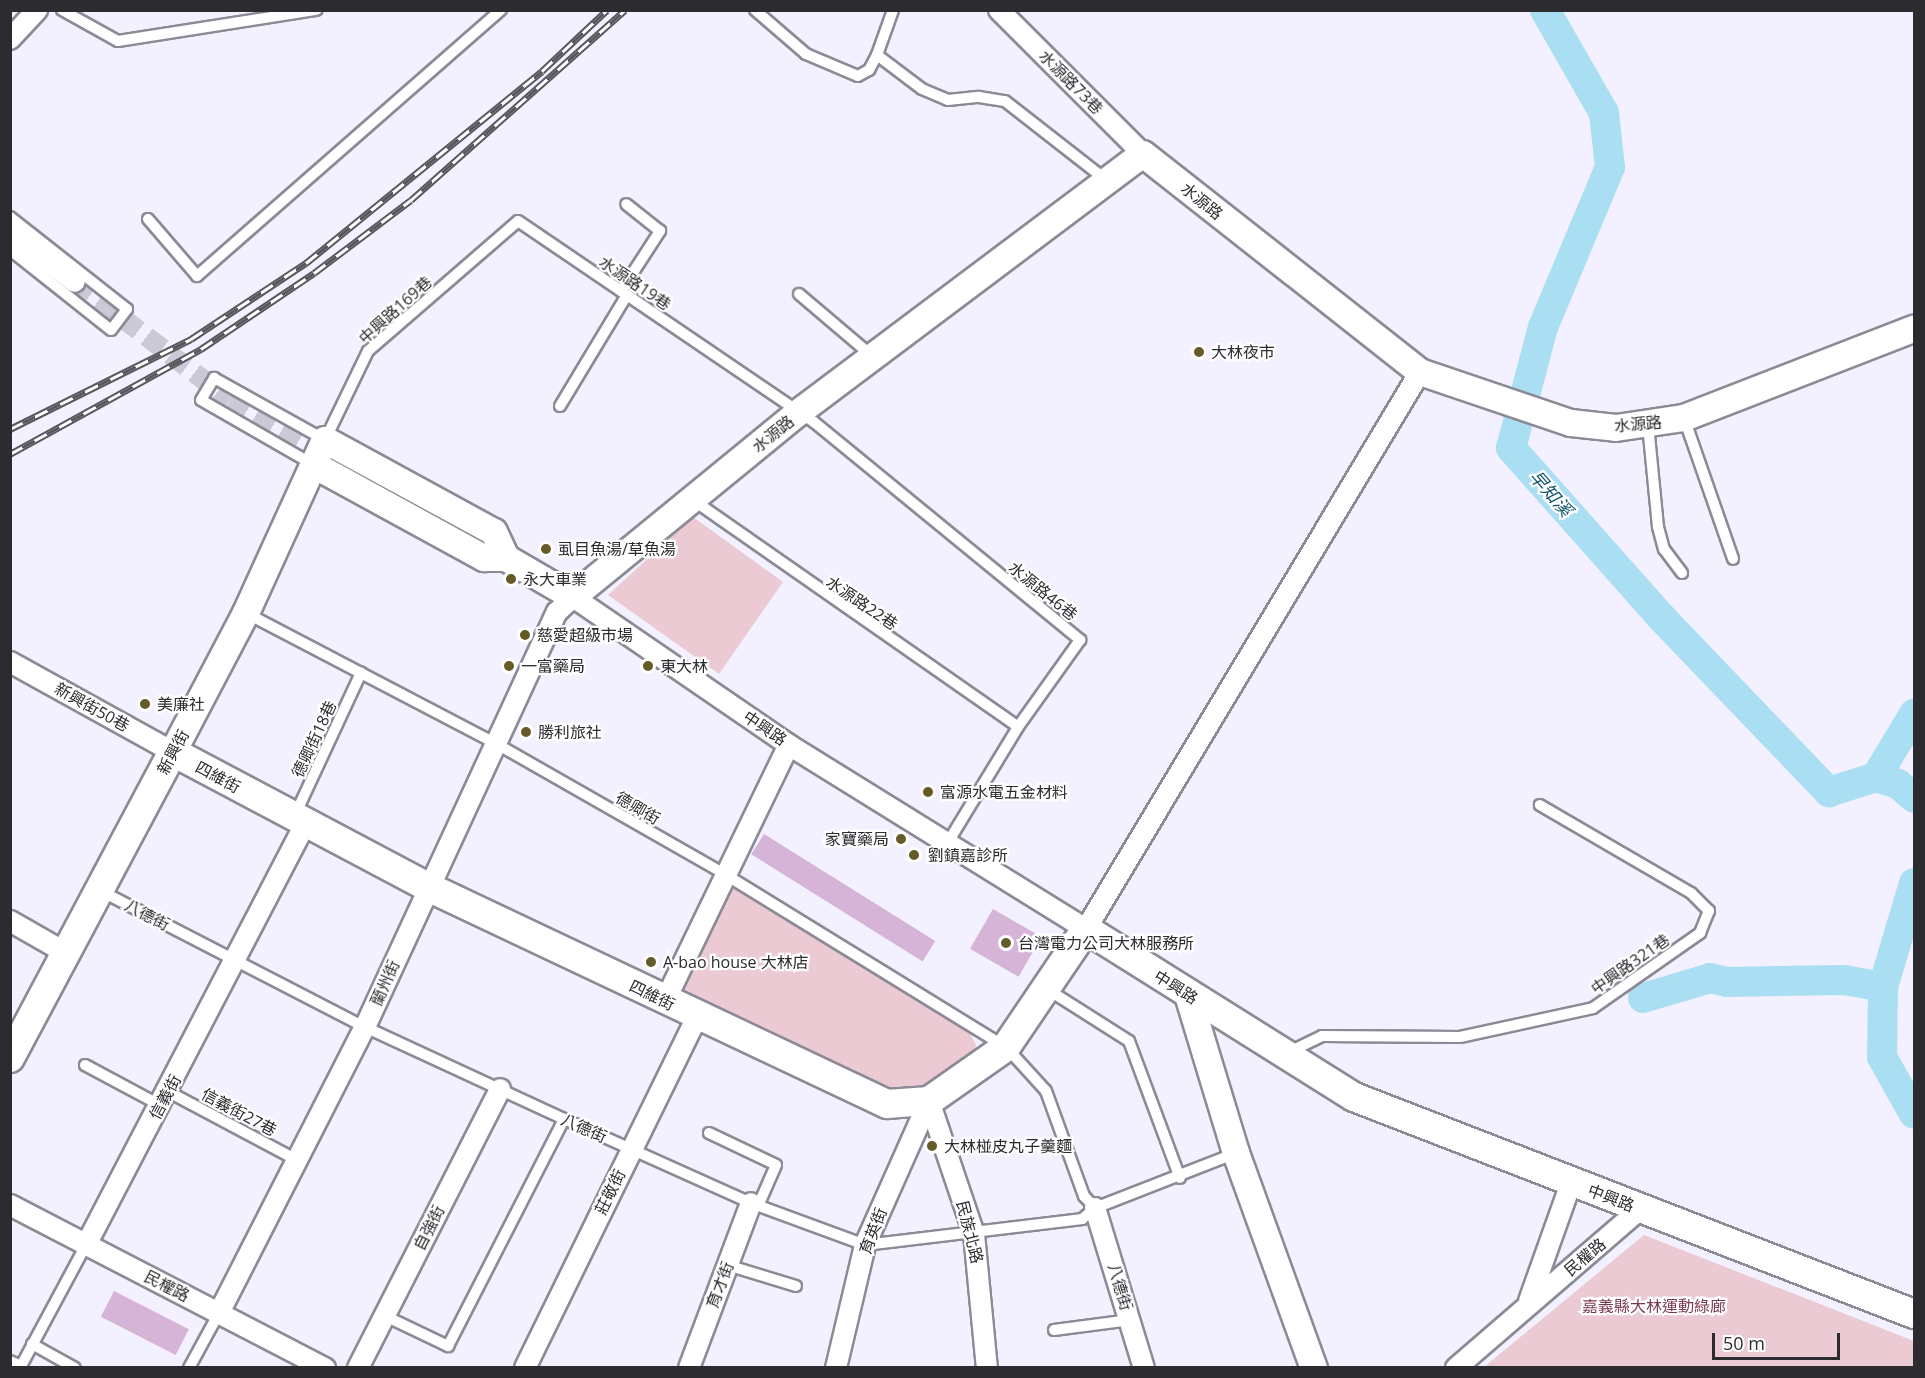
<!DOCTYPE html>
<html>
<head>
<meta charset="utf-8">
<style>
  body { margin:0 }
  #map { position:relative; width:1925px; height:1378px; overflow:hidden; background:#f3f1ff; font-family:"Open Sans","Noto Sans TC",sans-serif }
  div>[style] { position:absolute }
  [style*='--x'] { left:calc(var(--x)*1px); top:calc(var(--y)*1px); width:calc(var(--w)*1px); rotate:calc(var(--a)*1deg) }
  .green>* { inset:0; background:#ebcad3 }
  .river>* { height:30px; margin:-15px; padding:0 15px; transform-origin:15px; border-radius:15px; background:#aadef3 }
  .building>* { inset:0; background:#d6b4d7; transform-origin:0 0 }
  .minor-tunnel>* { height:20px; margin-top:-10px; transform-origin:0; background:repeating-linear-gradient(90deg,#cbc9d6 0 20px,transparent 0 30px) }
  .roads { filter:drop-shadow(2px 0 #8b8a96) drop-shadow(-2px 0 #8b8a96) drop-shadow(0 2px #8b8a96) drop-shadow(0 -2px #8b8a96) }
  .service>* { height:10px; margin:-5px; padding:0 5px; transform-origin:5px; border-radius:5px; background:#fff }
  .minor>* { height:20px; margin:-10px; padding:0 10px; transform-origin:10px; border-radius:10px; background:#fff }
  .tertiary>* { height:26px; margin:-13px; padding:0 13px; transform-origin:13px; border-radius:13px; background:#fff }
  .secondary>* { height:28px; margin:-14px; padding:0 14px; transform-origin:14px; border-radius:14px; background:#fff }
  .rail>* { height:7px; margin-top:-3.5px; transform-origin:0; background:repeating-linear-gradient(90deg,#fff 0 14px,#58575e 0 28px); box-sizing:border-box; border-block:2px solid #58575e }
  .dots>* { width:16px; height:16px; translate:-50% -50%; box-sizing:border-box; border:3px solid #fff; border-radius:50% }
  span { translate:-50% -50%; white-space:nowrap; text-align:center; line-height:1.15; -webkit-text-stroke:4.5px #fff; paint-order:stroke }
  .street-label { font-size:16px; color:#2b2b30 }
  .poi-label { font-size:16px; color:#2b2b30 }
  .left { translate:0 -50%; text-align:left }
  .right { translate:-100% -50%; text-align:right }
  .park-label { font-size:16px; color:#793b51 }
  .water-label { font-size:18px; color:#11546a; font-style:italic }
  .frame { position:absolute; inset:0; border:12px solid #2b2b30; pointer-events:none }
  .scale { position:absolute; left:1712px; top:1333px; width:128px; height:27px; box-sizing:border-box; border:3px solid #2b2b30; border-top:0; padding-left:8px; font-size:18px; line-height:21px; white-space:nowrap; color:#2b2b30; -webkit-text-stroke:4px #fff; paint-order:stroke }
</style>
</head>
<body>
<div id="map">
  <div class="green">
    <i style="clip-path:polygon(693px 517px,783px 582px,719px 674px,608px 595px)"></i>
    <i style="clip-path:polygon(733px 885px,969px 1031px,976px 1045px,973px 1059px,926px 1089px,892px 1089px,837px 1069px,682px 991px)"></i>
    <i style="clip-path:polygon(1644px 1235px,1914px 1341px,1914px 1367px,1484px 1367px)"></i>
  </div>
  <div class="river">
    <i style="--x:1545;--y:10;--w:119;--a:60.2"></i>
    <i style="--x:1604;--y:113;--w:54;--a:83.7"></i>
    <i style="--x:1610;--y:167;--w:173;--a:112.7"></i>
    <i style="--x:1543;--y:327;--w:125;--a:104.8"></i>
    <i style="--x:1511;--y:448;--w:226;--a:48.4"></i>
    <i style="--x:1661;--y:617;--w:243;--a:46.2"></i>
    <i style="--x:1829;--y:792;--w:49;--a:-17.7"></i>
    <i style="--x:1876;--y:777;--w:74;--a:-58.9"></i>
    <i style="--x:1876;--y:777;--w:23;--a:18"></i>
    <i style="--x:1898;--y:784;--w:21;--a:41"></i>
    <i style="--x:1914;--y:883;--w:109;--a:106.6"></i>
    <i style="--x:1883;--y:987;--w:70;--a:90.8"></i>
    <i style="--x:1882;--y:1057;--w:65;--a:60.7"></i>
    <i style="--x:1643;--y:998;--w:70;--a:-16.6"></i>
    <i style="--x:1710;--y:978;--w:17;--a:13"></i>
    <i style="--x:1727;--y:982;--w:117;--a:-1"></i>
    <i style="--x:1844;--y:980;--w:40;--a:10"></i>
  </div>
  <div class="building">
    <i style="left:764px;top:834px;width:202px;height:24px;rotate:32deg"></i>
    <i style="left:993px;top:909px;width:56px;height:46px;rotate:30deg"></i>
    <i style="left:114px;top:1291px;width:84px;height:29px;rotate:27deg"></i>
  </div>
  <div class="minor-tunnel">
    <i style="--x:75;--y:282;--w:195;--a:37.3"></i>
    <i style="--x:230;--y:400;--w:154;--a:30.4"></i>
  </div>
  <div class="roads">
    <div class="service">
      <i style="--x:62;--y:10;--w:64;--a:29"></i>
      <i style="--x:118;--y:41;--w:201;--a:-8.9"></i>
      <i style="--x:755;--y:10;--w:67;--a:40.8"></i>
      <i style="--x:806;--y:54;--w:56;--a:22.9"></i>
      <i style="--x:858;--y:76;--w:13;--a:-29"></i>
      <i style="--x:869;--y:70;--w:17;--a:-62"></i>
      <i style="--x:877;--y:55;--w:56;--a:37.1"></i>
      <i style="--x:922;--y:89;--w:28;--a:23"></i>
      <i style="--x:948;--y:100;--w:31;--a:-6"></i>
      <i style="--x:979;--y:97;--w:26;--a:9"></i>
      <i style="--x:1005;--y:101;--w:128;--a:38"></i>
      <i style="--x:877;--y:55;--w:48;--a:-70.4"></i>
      <i style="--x:10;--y:217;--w:149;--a:38.2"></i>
      <i style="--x:127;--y:309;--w:26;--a:127"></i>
      <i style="--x:111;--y:330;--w:129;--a:-141.6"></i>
      <i style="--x:148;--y:219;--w:75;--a:49.3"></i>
      <i style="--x:197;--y:276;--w:404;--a:-41.2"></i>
      <i style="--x:621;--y:291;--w:72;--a:-57"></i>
      <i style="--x:660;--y:231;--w:43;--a:-141.5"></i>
      <i style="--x:799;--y:294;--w:96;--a:40.3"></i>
      <i style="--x:560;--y:406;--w:130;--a:-58.9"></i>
      <i style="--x:1684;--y:418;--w:149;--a:70.8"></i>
      <i style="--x:1648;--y:425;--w:102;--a:84.4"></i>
      <i style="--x:1658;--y:527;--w:23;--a:75"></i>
      <i style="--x:1664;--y:549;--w:30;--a:53"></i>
      <i style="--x:314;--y:465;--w:130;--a:-150.1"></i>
      <i style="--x:201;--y:400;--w:26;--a:-59"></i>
      <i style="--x:214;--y:378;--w:127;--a:29.2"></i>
      <i style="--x:325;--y:440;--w:99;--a:-64.2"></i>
      <i style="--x:368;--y:351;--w:198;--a:-40.9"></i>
      <i style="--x:518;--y:221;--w:358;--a:34.2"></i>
      <i style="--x:814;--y:422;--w:344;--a:39.3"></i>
      <i style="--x:1080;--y:640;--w:107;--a:125.5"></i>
      <i style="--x:1018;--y:727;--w:137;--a:121.3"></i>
      <i style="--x:693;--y:500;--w:396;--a:34.9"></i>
      <i style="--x:246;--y:613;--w:281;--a:27.6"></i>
      <i style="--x:495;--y:743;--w:266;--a:29.7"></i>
      <i style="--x:726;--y:875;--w:329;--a:31.6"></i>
      <i style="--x:1006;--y:1047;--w:59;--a:47.7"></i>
      <i style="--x:1046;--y:1091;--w:112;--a:70.1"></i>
      <i style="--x:1084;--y:1196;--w:16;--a:47"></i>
      <i style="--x:295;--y:815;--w:157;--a:-65.1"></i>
      <i style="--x:99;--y:890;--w:299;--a:27.3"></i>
      <i style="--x:365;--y:1027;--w:219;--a:24.8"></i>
      <i style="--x:564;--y:1119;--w:205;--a:24.2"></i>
      <i style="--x:751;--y:1203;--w:121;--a:20.2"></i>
      <i style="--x:865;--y:1245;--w:219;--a:-6.8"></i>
      <i style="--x:1082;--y:1219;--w:17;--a:-40"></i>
      <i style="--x:1095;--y:1208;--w:151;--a:-21.3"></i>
      <i style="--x:1047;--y:989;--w:97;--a:32.4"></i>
      <i style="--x:1129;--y:1041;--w:146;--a:69.6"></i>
      <i style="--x:1287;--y:1053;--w:39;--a:-26"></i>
      <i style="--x:1322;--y:1036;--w:138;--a:0.4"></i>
      <i style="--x:1460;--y:1037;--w:136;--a:-12.3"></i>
      <i style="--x:1593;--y:1008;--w:131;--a:-35"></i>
      <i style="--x:1700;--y:933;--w:24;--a:-68"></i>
      <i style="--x:1709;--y:911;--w:25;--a:-135"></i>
      <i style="--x:1691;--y:893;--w:175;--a:-149.8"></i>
      <i style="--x:85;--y:1065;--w:85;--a:28.1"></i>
      <i style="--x:167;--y:1091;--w:147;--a:28"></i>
      <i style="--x:709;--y:1133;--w:74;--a:25.5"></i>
      <i style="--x:776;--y:1165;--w:45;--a:113.7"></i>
      <i style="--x:727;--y:1265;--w:72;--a:16.9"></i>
      <i style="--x:385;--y:1316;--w:70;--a:25.5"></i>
      <i style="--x:448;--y:1346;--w:255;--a:-62.9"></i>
      <i style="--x:1054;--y:1330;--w:77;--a:-7.5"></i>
      <i style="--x:32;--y:1344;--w:49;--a:29.2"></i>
      <i style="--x:10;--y:1361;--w:12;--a:24"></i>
      <i style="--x:20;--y:1368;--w:140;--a:-61.8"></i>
      <i style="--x:189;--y:1368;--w:63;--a:-61.4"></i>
    </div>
    <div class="minor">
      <i style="--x:999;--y:10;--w:204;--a:45"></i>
      <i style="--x:10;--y:39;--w:40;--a:-47"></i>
      <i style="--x:10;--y:233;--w:81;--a:37"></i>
      <i style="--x:10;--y:662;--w:186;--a:28.9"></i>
      <i style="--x:10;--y:921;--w:64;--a:29.7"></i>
      <i style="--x:665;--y:1001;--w:284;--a:-64.2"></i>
      <i style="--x:929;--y:1101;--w:140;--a:71.3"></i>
      <i style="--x:974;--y:1234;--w:135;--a:84.5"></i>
      <i style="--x:10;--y:1205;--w:355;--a:27.4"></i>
      <i style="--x:1095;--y:1208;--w:167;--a:73"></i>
      <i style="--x:86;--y:1245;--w:475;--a:-62.5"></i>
      <i style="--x:1529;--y:1301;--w:125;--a:-70.4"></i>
      <i style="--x:219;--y:1313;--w:321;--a:-63"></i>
      <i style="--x:365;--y:1027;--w:457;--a:-65.2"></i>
      <i style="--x:557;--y:612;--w:22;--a:-43"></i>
      <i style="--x:573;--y:597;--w:262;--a:34.4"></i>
      <i style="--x:789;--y:745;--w:349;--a:31.8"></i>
      <i style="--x:1086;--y:929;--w:649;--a:-59.05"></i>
      <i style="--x:358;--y:1368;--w:313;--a:-63"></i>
      <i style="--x:525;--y:1368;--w:391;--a:-63.9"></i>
      <i style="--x:689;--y:1368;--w:176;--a:-69.4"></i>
      <i style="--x:836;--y:1368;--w:126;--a:-76.7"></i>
      <i style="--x:865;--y:1245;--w:158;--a:-66"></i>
      <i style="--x:1456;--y:1368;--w:243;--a:-40.8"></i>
    </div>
    <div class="tertiary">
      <i style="--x:314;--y:465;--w:194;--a:28.7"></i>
      <i style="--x:484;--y:558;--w:22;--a:0"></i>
      <i style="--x:506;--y:558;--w:78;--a:30.2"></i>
      <i style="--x:573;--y:597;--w:291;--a:-39.3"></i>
      <i style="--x:798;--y:413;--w:431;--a:-36.9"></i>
      <i style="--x:1143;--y:154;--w:352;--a:38.2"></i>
      <i style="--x:1420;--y:372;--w:159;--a:18.7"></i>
      <i style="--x:1571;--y:423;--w:45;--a:6.3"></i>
      <i style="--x:1616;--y:428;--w:69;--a:-8.4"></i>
      <i style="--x:1684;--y:418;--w:247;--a:-21.2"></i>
      <i style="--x:173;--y:752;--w:157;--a:-62.3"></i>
      <i style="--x:246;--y:613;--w:190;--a:-65.5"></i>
      <i style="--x:325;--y:440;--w:192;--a:28.6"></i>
      <i style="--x:494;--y:532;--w:29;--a:65"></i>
      <i style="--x:1188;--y:995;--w:165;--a:73.1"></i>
      <i style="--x:1236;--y:1153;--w:229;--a:70.1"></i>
    </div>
    <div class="secondary">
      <i style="--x:10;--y:1058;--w:347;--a:-62"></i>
      <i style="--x:173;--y:752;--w:289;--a:27.9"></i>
      <i style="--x:428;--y:887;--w:508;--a:25.3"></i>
      <i style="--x:887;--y:1104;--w:42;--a:-4.1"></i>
      <i style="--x:929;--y:1101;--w:94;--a:-35"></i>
      <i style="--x:1006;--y:1047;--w:143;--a:-55.9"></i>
      <i style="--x:1086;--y:929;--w:316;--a:32.1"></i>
      <i style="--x:1354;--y:1097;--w:601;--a:21.18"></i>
    </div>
  </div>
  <div class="rail">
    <i style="--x:10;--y:429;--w:202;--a:-26.4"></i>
    <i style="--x:191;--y:339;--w:138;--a:-33.5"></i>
    <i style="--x:306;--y:263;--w:304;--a:-39.1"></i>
    <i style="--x:542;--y:71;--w:89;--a:-43.2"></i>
    <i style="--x:10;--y:454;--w:218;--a:-28.8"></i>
    <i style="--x:201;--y:349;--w:136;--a:-33.9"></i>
    <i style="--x:314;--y:273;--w:121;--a:-37"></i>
    <i style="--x:411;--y:200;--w:286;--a:-41.6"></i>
  </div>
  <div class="dots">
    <i style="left:1199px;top:352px;background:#645b28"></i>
    <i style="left:546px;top:549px;background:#645b28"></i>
    <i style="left:511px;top:579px;background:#645b28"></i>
    <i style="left:525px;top:635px;background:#645b28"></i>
    <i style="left:509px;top:666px;background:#645b28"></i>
    <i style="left:648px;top:666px;background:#645b28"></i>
    <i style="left:145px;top:704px;background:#645b28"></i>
    <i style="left:526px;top:732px;background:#645b28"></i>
    <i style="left:928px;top:792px;background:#645b28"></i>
    <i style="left:901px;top:839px;background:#645b28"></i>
    <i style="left:914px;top:855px;background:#645b28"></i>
    <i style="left:1006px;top:943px;background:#645b28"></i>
    <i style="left:651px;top:962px;background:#645b28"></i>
    <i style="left:932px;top:1146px;background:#645b28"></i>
  </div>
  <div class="street-label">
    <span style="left:1071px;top:82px;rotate:45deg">水源路73巷</span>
    <span style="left:1202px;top:201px;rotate:39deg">水源路</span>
    <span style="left:635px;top:283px;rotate:34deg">水源路19巷</span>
    <span style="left:395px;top:310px;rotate:-42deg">中興路169巷</span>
    <span style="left:1638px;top:424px;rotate:-5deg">水源路</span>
    <span style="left:773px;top:434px;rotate:-39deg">水源路</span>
    <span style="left:1043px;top:591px;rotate:39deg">水源路46巷</span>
    <span style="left:862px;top:603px;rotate:34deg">水源路22巷</span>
    <span style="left:92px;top:707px;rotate:29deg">新興街50巷</span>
    <span style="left:765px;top:728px;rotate:34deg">中興路</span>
    <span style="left:314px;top:739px;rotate:-65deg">德卿街18巷</span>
    <span style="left:173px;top:752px;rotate:-62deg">新興街</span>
    <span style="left:218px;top:777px;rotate:28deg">四維街</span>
    <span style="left:638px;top:808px;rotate:30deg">德卿街</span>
    <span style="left:147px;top:915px;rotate:27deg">八德街</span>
    <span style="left:1630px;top:964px;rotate:-35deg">中興路321巷</span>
    <span style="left:385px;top:983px;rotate:-66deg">蘭州街</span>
    <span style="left:1176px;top:987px;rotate:32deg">中興路</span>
    <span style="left:652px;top:995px;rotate:26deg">四維街</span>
    <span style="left:165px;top:1097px;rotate:-62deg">信義街</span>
    <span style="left:239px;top:1112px;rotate:28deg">信義街27巷</span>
    <span style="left:584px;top:1128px;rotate:24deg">八德街</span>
    <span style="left:610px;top:1192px;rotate:-64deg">莊敬街</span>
    <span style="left:1611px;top:1198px;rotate:21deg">中興路</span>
    <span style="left:429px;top:1228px;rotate:-63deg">自強街</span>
    <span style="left:873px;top:1231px;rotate:-69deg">育英街</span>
    <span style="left:970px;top:1232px;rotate:76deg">民族北路</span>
    <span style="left:1585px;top:1257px;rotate:-40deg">民權路</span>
    <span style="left:720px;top:1285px;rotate:-69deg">育才街</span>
    <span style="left:167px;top:1286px;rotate:27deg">民權路</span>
    <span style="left:1120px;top:1287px;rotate:73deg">八德街</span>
  </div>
  <div class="poi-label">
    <span class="left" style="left:1211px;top:352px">大林夜市</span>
    <span class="left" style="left:558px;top:549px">虱目魚湯/草魚湯</span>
    <span class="left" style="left:523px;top:579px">永大車業</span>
    <span class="left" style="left:537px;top:635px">慈愛超級市場</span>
    <span class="left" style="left:521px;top:666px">一富藥局</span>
    <span class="left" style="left:660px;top:666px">東大林</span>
    <span class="left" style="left:157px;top:704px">美廉社</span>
    <span class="left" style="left:538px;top:732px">勝利旅社</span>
    <span class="left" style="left:940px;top:792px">富源水電五金材料</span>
    <span class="right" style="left:889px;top:839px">家寶藥局</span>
    <span class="left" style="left:928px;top:855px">劉鎮嘉診所</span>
    <span class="left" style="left:1018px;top:943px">台灣電力公司大林服務所</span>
    <span class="left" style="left:663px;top:962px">A-bao house 大林店</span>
    <span class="left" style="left:944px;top:1146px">大林椪皮丸子羹麵</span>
  </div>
  <div class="park-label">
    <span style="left:1654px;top:1306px">嘉義縣大林運動綠廊</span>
  </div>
  <div class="water-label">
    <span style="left:1551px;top:493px;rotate:49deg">早知溪</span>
  </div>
  <div class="frame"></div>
  <div class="scale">50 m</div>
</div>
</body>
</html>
